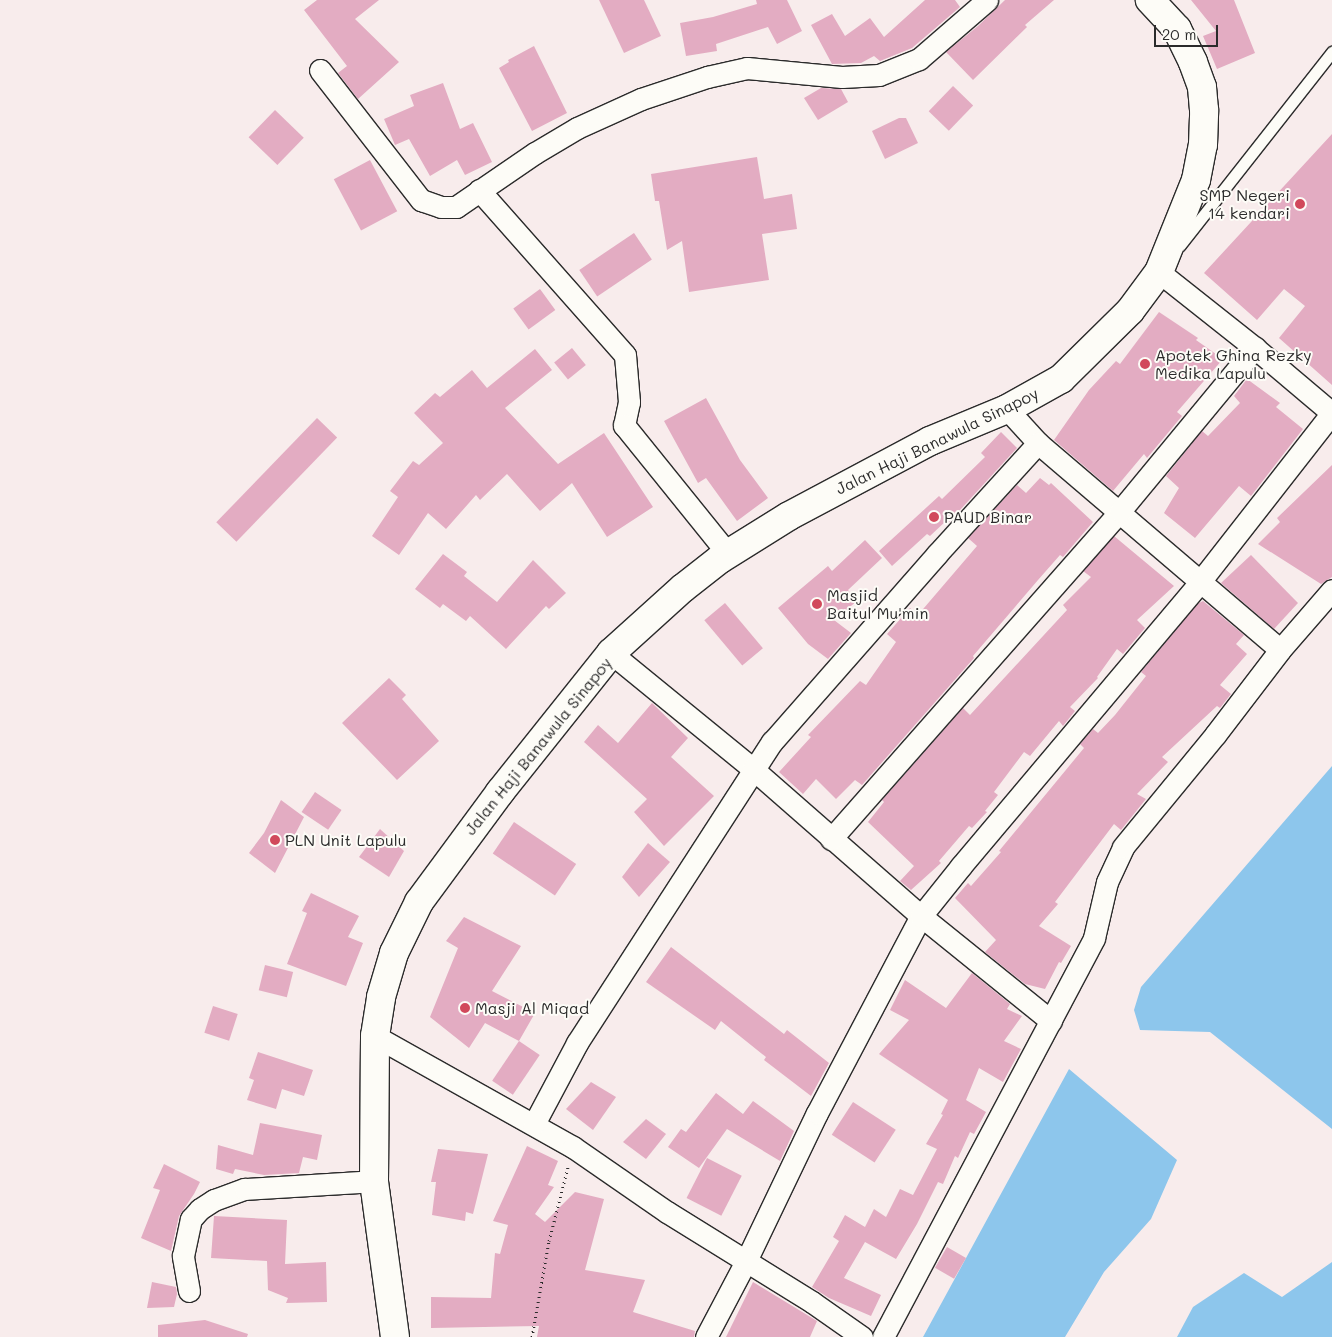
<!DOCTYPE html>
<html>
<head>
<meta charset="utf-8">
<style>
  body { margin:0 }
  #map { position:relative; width:1332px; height:1337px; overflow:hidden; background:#f8ecec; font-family:Mali,sans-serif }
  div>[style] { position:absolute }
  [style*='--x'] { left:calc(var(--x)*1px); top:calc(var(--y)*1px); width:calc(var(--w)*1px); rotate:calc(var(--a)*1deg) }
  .water>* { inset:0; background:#8dc6ec }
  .building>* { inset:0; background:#e3acc2; transform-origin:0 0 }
  .path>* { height:3px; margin-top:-1.5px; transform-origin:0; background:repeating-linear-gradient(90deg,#2b2b2b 0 1px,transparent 0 5px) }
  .roads { filter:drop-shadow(1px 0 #2b2b2b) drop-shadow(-1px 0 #2b2b2b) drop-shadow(0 1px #2b2b2b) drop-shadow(0 -1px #2b2b2b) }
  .lane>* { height:11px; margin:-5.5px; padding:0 5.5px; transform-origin:5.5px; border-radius:5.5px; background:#fdfcf7 }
  .street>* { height:21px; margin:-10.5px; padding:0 10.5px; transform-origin:10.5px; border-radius:10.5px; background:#fdfcf7 }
  .highway>* { height:28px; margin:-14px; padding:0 14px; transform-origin:14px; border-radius:14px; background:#fdfcf7 }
  .dots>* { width:14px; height:14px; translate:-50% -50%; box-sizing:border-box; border:2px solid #fdfcf7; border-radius:50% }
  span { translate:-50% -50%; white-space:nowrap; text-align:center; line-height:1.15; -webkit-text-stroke:4px #fdfcf7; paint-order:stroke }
  .poi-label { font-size:16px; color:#2b2b2b }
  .right { translate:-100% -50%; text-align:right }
  .left { translate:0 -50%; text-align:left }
  .street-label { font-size:16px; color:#2b2b2b }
  .scale { position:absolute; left:1154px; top:25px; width:64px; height:22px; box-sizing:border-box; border:2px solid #2b2b2b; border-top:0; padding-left:6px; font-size:15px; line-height:18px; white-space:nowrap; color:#2b2b2b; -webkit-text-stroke:4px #fdfcf7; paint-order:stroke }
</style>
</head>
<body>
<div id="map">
  <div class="water">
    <i style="clip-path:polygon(1332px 766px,1332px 1129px,1210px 1032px,1140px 1030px,1134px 1010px,1141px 987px)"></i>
    <i style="clip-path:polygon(1069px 1069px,1177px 1160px,1151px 1219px,1104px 1272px,1065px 1337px,923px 1337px)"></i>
    <i style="clip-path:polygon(1332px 1262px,1332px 1337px,1177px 1337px,1193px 1307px,1244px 1273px,1282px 1297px)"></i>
  </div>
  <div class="building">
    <i style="clip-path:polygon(317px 0,379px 0,355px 19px,399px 62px,358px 99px,338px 73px,347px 66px,304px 10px)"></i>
    <i style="clip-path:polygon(599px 0,644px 0,661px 36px,624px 53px)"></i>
    <i style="clip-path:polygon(756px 0,787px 0,802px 31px,777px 44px,768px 27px,716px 44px,717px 51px,686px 56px,680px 23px,713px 17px,757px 4px)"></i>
    <i style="clip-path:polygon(925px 0,955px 0,960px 7px,912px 48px,880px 61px,874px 56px,861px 63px,832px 64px,811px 25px,832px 14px,845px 36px,870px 18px,884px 37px)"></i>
    <i style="clip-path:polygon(1005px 0,1054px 0,1025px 25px,1027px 27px,973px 80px,946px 52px,978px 26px)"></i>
    <i style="clip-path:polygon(1191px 0,1234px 0,1255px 53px,1217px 69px,1203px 36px,1216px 31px)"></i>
    <i style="clip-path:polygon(534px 46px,567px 113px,532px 131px,499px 68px,509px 62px,508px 60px)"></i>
    <i style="clip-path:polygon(443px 83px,460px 129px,473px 123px,492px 162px,465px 175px,457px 160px,430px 176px,409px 139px,395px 145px,384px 119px,414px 106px,410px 95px)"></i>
    <i style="left:953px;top:86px;width:28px;height:35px;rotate:44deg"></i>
    <i style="clip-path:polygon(821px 88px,841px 89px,848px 102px,818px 120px,804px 98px)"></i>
    <i style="left:275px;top:110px;width:40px;height:38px;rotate:44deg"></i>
    <i style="clip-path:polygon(899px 118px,906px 118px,918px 143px,885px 159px,872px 131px)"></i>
    <i style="clip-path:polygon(1332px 134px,1332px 385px,1279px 338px,1305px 306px,1284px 289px,1257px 320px,1204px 273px)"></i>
    <i style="clip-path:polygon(757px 157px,764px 199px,792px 194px,797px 229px,762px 234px,769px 280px,689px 292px,682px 241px,667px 250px,659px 201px,655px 201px,651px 174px)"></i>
    <i style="left:370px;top:160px;width:58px;height:41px;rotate:62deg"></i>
    <i style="left:634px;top:233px;width:32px;height:66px;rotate:56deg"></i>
    <i style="left:540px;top:289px;width:26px;height:33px;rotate:54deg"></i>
    <i style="clip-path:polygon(1159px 312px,1198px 338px,1196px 340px,1223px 359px,1177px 412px,1182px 416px,1147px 458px,1144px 454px,1113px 491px,1054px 440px,1089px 390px,1116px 361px,1120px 364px)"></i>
    <i style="left:572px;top:348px;width:22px;height:23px;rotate:51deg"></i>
    <i style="clip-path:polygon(535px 349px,552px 370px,505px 408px,558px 464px,604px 433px,653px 507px,607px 537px,572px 483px,540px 511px,507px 474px,480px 500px,476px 495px,446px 529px,428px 513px,399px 555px,372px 536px,398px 497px,390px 491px,413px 461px,419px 465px,443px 443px,414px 413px,435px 393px,440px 397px,472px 370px,487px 388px)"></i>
    <i style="clip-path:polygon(1247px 379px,1280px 403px,1276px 407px,1303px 429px,1251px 496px,1239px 486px,1195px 538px,1164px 513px,1179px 488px,1166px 476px,1202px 431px,1208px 436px,1240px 403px,1234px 396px)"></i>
    <i style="clip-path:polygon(706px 398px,740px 460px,768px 498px,737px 521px,706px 478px,698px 483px,664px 421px)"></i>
    <i style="left:317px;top:418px;width:28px;height:145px;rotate:44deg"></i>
    <i style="clip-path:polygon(1001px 432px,1017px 448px,949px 522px,947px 520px,930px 536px,927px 534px,892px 566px,879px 551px,939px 496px,942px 499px,985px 457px,981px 453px)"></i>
    <i style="clip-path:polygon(1332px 465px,1332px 577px,1321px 584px,1258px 544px,1280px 522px,1277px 518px)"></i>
    <i style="clip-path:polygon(1040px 478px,1049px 485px,1051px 483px,1093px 522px,1063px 557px,1060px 555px,1038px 580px,973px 656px,974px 658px,862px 785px,855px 780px,836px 799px,816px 779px,803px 794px,779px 772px,811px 737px,808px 735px,860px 681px,866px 685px,896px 642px,887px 634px,910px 608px,918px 615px,977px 546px,968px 538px,1017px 485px,1026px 493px)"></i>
    <i style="clip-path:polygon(1114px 536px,1174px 586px,1137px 620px,1145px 628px,1123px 654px,1117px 649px,1097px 677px,1098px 678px,1070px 707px,1075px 711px,1063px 726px,1059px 721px,1030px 756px,1024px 752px,994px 792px,998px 795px,985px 811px,987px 812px,972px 828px,969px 826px,939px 861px,941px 863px,911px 890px,900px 881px,914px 866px,868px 822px,884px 802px,882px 800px,963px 708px,970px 715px,1067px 610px,1063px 605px,1091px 577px,1083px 571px)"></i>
    <i style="clip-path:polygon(865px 540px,882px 558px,848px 590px,857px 601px,834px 620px,851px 633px,828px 659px,808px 644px,778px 608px,828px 566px,832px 571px)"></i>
    <i style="clip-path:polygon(443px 554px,467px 572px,464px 576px,497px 602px,533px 560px,566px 593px,549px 609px,546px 606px,506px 649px,470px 616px,466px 621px,443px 604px,440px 608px,415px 589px)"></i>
    <i style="clip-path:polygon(1251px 555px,1298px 603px,1274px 629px,1221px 583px)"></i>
    <i style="clip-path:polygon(1203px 601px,1244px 635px,1236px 644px,1247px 654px,1220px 685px,1231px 694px,1220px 708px,1217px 706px,1162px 757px,1168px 762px,1137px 794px,1146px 799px,1121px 830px,1114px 824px,1055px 902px,1058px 904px,1039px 926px,1071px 946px,1061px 963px,1059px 962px,1045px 989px,1025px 984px,985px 952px,996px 940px,955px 898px,968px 883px,971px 886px,1001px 852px,999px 851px,1084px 748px,1080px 744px,1093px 729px,1098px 733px,1115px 715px,1146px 676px,1141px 672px,1197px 604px)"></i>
    <i style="left:725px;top:603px;width:59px;height:27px;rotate:50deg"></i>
    <i style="clip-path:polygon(389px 678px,406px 695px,402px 699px,439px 741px,397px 780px,342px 723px)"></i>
    <i style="clip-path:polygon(652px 703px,688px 738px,671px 757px,714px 796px,664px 846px,634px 812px,647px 799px,584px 742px,598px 725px,618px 743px)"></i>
    <i style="left:315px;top:792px;width:32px;height:24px;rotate:34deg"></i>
    <i style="clip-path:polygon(281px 800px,304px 817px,275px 873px,249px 853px,264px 833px)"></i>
    <i style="left:514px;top:822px;width:75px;height:38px;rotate:34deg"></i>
    <i style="clip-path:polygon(380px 829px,404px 851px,389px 877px,359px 857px)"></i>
    <i style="clip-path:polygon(648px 843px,670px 862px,639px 897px,622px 877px)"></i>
    <i style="clip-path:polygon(311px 893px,359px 916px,348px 937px,363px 943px,346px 986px,287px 964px,307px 913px,302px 911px)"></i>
    <i style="clip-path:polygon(464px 917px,521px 946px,492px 991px,535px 1013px,519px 1041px,485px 1023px,469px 1048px,430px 1017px,458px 948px,446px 941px)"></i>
    <i style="clip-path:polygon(671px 947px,784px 1034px,787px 1030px,829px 1063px,811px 1096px,764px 1060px,766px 1057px,721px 1021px,715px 1030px,646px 982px)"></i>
    <i style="left:265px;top:965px;width:29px;height:26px;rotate:14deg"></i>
    <i style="clip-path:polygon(972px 973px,1010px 1004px,1007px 1009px,1022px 1016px,1004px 1041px,1021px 1049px,1003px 1082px,979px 1068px,966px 1100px,986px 1112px,974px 1134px,970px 1132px,958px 1158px,955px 1156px,943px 1184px,938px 1182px,917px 1224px,896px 1259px,865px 1242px,844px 1278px,881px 1295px,871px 1316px,829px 1298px,812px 1287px,839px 1241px,833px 1237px,845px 1215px,865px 1227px,874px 1209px,886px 1217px,900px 1189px,913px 1195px,937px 1149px,926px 1144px,943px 1115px,941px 1114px,948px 1100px,879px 1054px,909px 1020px,890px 1010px,905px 980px,946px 1008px)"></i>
    <i style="left:213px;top:1006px;width:26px;height:28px;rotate:18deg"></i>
    <i style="left:519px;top:1041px;width:25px;height:48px;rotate:34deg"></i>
    <i style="clip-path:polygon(258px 1052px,313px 1070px,304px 1096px,282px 1089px,276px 1109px,247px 1100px,254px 1080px,249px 1078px)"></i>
    <i style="clip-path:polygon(591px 1082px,616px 1097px,593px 1130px,566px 1109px)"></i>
    <i style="clip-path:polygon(716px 1093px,743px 1114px,753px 1101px,794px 1131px,780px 1161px,727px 1129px,699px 1168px,668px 1147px,681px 1129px,686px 1132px)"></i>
    <i style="left:853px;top:1102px;width:51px;height:39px;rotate:33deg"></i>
    <i style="clip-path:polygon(646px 1119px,666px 1134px,646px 1159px,623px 1142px)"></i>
    <i style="clip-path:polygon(260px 1123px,322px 1135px,317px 1160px,303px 1157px,299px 1173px,264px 1175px,235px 1169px,233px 1174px,216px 1169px,218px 1145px,253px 1155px)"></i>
    <i style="clip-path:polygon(527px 1146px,558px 1161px,548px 1185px,554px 1187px,535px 1214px,545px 1222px,575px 1192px,604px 1199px,585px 1270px,645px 1280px,633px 1312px,695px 1331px,694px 1337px,537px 1337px,539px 1326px,431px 1328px,431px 1297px,491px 1298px,495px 1253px,500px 1254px,508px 1225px,493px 1221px)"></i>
    <i style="clip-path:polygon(438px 1149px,488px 1154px,473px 1214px,466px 1212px,465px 1221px,432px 1215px,436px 1182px,431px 1182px)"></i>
    <i style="left:707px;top:1158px;width:39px;height:45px;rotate:27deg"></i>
    <i style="clip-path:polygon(164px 1164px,200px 1182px,194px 1194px,179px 1216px,171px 1251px,141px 1238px,160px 1190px,153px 1188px)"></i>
    <i style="clip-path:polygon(214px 1216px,287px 1220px,285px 1264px,326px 1262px,327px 1302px,286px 1303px,288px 1298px,268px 1290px,267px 1261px,211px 1258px)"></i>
    <i style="left:947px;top:1247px;width:22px;height:24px;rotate:30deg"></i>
    <i style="clip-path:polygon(152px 1282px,176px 1287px,177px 1294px,174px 1307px,147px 1308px)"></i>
    <i style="clip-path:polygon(753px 1282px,817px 1321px,810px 1337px,726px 1337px)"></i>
    <i style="clip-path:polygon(205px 1320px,248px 1334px,247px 1337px,158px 1337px,158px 1325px)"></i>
  </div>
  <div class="path">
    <i style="--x:532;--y:1337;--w:97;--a:-80"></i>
    <i style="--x:549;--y:1241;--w:76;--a:-75.6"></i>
  </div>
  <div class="roads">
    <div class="lane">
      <i style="--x:1180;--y:245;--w:246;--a:-51.8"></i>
    </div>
    <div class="street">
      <i style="--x:320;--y:70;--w:165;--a:52.2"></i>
      <i style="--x:421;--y:200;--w:21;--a:19"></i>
      <i style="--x:441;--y:207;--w:15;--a:0"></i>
      <i style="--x:456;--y:207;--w:96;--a:-34.4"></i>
      <i style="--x:535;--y:153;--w:49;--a:-30.8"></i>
      <i style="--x:577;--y:128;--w:70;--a:-24.4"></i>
      <i style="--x:641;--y:99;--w:70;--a:-18.4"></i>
      <i style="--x:707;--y:77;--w:41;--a:-12.7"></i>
      <i style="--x:747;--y:68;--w:95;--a:5.4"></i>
      <i style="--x:842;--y:77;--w:37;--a:-3"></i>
      <i style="--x:879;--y:75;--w:43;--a:-21.8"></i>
      <i style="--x:919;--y:59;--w:90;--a:-40.9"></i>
      <i style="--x:479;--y:190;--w:220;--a:48.5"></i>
      <i style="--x:625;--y:355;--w:47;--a:85.1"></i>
      <i style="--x:629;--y:402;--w:24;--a:102"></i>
      <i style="--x:624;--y:425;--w:166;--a:51.1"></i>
      <i style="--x:1159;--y:272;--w:122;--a:38.4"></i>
      <i style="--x:1255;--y:348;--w:101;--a:40.2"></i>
      <i style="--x:1007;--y:409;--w:46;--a:47.6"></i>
      <i style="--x:1038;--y:443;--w:318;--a:40.5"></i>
      <i style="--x:611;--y:653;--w:183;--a:39.2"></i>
      <i style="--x:753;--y:769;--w:223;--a:41.2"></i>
      <i style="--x:921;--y:916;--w:167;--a:38.9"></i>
      <i style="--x:831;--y:839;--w:437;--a:-48.6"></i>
      <i style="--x:1120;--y:511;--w:212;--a:-50.4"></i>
      <i style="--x:375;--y:1036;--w:227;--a:29.3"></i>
      <i style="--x:573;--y:1147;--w:114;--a:34.7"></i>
      <i style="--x:667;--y:1212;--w:171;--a:31.8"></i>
      <i style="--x:812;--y:1302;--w:61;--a:35"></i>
      <i style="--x:534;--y:1124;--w:92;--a:-62"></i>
      <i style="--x:577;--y:1043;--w:359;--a:-57.1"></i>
      <i style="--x:772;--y:742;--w:250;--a:-48.7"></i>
      <i style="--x:937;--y:554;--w:150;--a:-47.7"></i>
      <i style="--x:189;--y:1291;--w:36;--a:-100"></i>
      <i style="--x:183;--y:1256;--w:38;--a:-78"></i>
      <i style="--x:191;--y:1219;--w:13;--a:-48"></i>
      <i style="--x:200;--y:1209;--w:17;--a:-33"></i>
      <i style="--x:214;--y:1200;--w:33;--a:-20"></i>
      <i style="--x:245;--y:1189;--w:129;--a:-3.5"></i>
      <i style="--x:706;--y:1337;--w:86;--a:-62.2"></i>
      <i style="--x:746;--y:1261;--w:164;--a:-64.4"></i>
      <i style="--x:817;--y:1113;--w:223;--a:-62.2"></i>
      <i style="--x:921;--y:916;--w:64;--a:-51.3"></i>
      <i style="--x:961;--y:866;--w:370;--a:-49.9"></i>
      <i style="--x:1199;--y:583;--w:216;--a:-52"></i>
      <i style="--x:883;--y:1337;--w:451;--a:-62.1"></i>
      <i style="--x:1094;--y:938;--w:57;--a:-76.9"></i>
      <i style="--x:1107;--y:882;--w:38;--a:-65"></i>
      <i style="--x:1123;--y:847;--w:145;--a:-50.6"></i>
      <i style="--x:1215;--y:735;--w:107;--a:-52.6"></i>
      <i style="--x:1280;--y:650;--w:79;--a:-49.1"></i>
    </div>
    <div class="highway">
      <i style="--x:395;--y:1337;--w:157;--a:-97.7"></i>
      <i style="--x:374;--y:1181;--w:145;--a:-89.6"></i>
      <i style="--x:375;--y:1036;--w:39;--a:-81"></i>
      <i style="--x:381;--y:997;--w:46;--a:-73.5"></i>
      <i style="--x:394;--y:953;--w:57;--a:-63.9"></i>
      <i style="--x:419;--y:902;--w:137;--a:-53.6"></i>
      <i style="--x:500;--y:792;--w:178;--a:-51.4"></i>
      <i style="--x:611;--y:653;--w:97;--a:-42.1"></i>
      <i style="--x:683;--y:588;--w:47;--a:-38.1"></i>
      <i style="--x:720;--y:559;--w:81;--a:-31.9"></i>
      <i style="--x:789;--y:516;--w:160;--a:-28"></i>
      <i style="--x:930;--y:441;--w:83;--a:-22.6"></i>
      <i style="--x:1007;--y:409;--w:62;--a:-29.1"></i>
      <i style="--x:1061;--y:379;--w:97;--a:-44.6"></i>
      <i style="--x:1130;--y:311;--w:49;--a:-53.4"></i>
      <i style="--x:1159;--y:272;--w:99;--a:-68.1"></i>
      <i style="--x:1196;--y:180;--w:36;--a:-79"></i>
      <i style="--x:1203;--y:145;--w:35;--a:-88"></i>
      <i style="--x:1204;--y:110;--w:23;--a:-95"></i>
      <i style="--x:1202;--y:87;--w:27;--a:-110"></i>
      <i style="--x:1193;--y:62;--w:37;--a:-116"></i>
      <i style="--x:1177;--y:29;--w:40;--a:-133"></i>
    </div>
  </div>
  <div class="dots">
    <i style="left:1300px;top:204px;background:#d1495b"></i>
    <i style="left:1145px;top:364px;background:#d1495b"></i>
    <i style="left:934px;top:517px;background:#d1495b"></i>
    <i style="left:817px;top:604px;background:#d1495b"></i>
    <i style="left:275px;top:840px;background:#d1495b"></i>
    <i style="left:465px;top:1008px;background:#d1495b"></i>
  </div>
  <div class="poi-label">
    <span class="right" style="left:1290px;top:204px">SMP Negeri<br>14 kendari</span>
    <span class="left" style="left:1155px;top:364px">Apotek Ghina Rezky<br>Medika Lapulu</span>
    <span class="left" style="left:944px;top:517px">PAUD Binar</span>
    <span class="left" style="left:827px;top:604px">Masjid<br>Baitul Mu'min</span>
    <span class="left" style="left:285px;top:840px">PLN Unit Lapulu</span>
    <span class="left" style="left:475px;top:1008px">Masji Al Miqad</span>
  </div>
  <div class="street-label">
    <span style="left:937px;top:441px;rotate:-26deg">Jalan Haji Banawula Sinapoy</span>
    <span style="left:538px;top:746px;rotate:-51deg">Jalan Haji Banawula Sinapoy</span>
  </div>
  <div class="scale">20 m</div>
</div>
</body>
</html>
